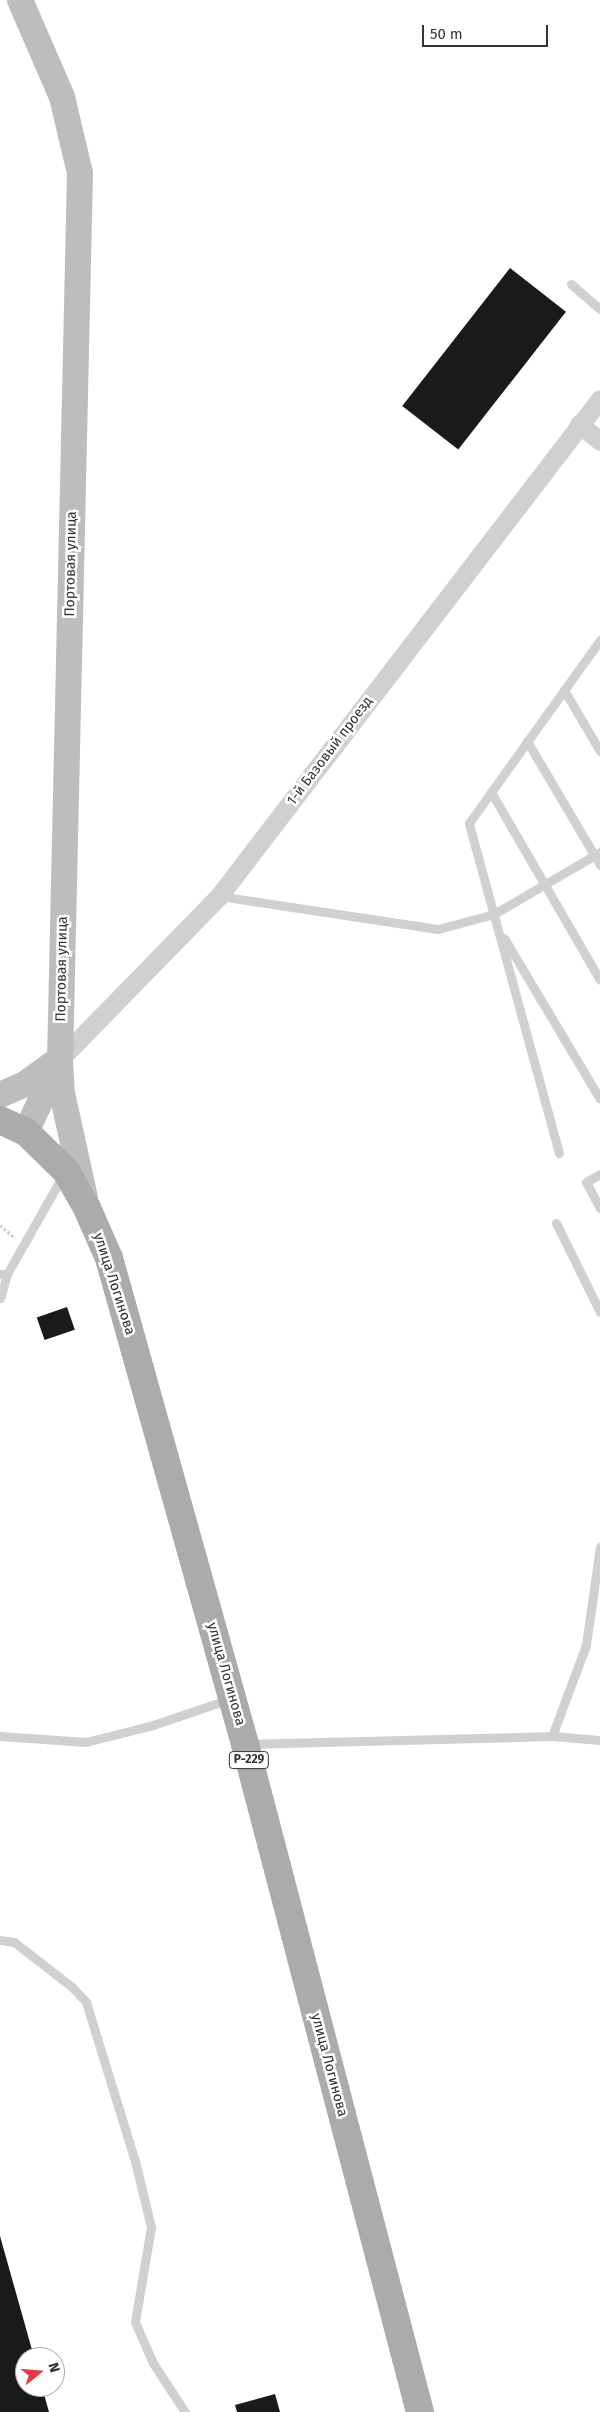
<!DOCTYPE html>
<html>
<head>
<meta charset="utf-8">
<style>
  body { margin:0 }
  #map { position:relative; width:600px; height:2412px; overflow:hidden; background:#fff; font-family:"Fira Sans",sans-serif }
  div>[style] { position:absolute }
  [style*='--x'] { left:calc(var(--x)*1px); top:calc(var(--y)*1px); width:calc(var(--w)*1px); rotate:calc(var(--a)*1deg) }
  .building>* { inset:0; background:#1a1a1a; transform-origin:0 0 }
  .path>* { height:3px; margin-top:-1.5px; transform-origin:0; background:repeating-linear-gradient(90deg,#cdcdcd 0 2.5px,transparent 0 5px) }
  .lane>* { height:9px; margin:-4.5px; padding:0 4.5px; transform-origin:4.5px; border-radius:4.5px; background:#d0d0d0 }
  .street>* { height:19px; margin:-9.5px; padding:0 9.5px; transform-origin:9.5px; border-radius:9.5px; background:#d0d0d0 }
  .secondary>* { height:26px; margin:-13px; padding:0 13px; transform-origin:13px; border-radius:13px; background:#bdbdbd }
  .primary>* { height:28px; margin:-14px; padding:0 14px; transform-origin:14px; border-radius:14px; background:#ababab }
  span { translate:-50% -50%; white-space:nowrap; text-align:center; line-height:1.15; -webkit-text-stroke:5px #fff; paint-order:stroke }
  .shield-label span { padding:1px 4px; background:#fff; border:1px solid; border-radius:4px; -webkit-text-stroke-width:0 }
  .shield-label { font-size:12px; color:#333; font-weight:700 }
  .street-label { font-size:14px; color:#333 }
  .north { position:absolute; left:15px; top:2347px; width:50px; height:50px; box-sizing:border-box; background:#fff; border:1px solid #adadad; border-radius:50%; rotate:73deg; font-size:14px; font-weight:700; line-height:20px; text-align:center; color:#333 }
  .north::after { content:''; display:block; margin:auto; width:18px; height:22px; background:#e63946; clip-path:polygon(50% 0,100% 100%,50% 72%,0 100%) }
  .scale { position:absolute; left:422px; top:25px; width:126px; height:22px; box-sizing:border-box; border:2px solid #333; border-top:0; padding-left:6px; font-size:15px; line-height:18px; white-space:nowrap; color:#333; -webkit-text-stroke:4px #fff; paint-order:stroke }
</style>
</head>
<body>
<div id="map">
  <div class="building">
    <i style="left:510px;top:268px;width:71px;height:175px;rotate:38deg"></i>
    <i style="left:67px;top:1307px;width:24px;height:32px;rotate:71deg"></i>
    <i style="clip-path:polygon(0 2236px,34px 2357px,25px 2357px,25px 2387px,42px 2387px,49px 2412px,0 2412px)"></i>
    <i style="clip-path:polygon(275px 2394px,280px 2412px,237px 2412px,235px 2405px)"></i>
  </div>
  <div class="path">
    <i style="--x:0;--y:1225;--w:20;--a:41"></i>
  </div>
  <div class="lane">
    <i style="--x:571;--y:284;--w:38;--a:41"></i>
    <i style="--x:564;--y:690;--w:71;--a:59.5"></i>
    <i style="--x:527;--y:741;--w:144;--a:59.5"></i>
    <i style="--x:491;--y:792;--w:217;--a:59.9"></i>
    <i style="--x:219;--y:896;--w:221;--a:8.6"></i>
    <i style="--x:438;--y:929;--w:58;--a:-15"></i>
    <i style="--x:494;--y:914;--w:123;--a:-30.3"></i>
    <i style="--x:504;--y:938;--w:187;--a:59.2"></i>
    <i style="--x:559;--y:1153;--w:342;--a:-105.3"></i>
    <i style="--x:469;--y:823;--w:225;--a:-54.4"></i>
    <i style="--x:600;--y:1174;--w:16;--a:150"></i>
    <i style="--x:586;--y:1182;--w:30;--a:62"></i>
    <i style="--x:556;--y:1223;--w:99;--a:63.7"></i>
    <i style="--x:0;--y:1274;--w:7;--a:0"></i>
    <i style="--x:7;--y:1274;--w:25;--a:106"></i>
    <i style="--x:7;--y:1274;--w:114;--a:-60.5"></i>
    <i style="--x:0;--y:1736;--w:86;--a:4"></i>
    <i style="--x:86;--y:1742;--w:69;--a:-14.2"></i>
    <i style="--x:153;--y:1725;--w:81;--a:-18.7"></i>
    <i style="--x:552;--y:1736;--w:97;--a:-69.5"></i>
    <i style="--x:586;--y:1645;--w:99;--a:-81.9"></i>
    <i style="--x:248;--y:1744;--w:304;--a:-1.5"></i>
    <i style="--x:552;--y:1736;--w:48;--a:4.8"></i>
    <i style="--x:0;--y:1940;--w:14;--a:8"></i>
    <i style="--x:14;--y:1942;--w:73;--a:37.8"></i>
    <i style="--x:72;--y:1987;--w:21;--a:47"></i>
    <i style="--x:86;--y:2002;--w:166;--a:72.9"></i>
    <i style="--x:135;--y:2161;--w:68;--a:76.4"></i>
    <i style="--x:151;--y:2227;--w:96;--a:99.6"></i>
    <i style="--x:135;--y:2322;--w:45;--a:66.3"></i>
    <i style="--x:153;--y:2363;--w:59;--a:56.9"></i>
  </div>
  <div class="street">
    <i style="--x:579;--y:424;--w:27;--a:39"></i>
    <i style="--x:60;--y:1059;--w:228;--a:-45.7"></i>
    <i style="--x:219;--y:896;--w:626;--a:-52.53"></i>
  </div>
  <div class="secondary">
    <i style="--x:20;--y:0;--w:106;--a:66.6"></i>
    <i style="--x:62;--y:97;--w:78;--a:76.7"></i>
    <i style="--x:80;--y:173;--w:886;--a:91.29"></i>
    <i style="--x:60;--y:1059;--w:81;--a:115"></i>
    <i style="--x:60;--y:1060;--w:33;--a:87"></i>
    <i style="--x:62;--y:1093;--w:107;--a:77.6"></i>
    <i style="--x:0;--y:1095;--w:27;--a:-24"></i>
    <i style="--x:25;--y:1084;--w:39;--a:-36"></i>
  </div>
  <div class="primary">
    <i style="--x:0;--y:1120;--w:29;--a:25"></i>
    <i style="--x:26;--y:1132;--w:56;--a:44.3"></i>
    <i style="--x:66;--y:1171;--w:43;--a:60.4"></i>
    <i style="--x:87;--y:1208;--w:55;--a:66.3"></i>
    <i style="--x:109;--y:1258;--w:505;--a:74.37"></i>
    <i style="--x:245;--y:1744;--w:691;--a:75.32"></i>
  </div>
  <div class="shield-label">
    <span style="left:249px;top:1760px">Р-229</span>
  </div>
  <div class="street-label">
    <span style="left:71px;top:564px;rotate:-89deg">Портовая улица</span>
    <span style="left:330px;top:751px;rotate:-53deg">1-й Базовый проезд</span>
    <span style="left:62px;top:969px;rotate:-89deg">Портовая улица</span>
    <span style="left:114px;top:1284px;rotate:72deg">улица Логинова</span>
    <span style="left:226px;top:1674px;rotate:74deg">улица Логинова</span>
    <span style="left:329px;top:2065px;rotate:75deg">улица Логинова</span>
  </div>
  <div class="north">N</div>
  <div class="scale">50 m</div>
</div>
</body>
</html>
